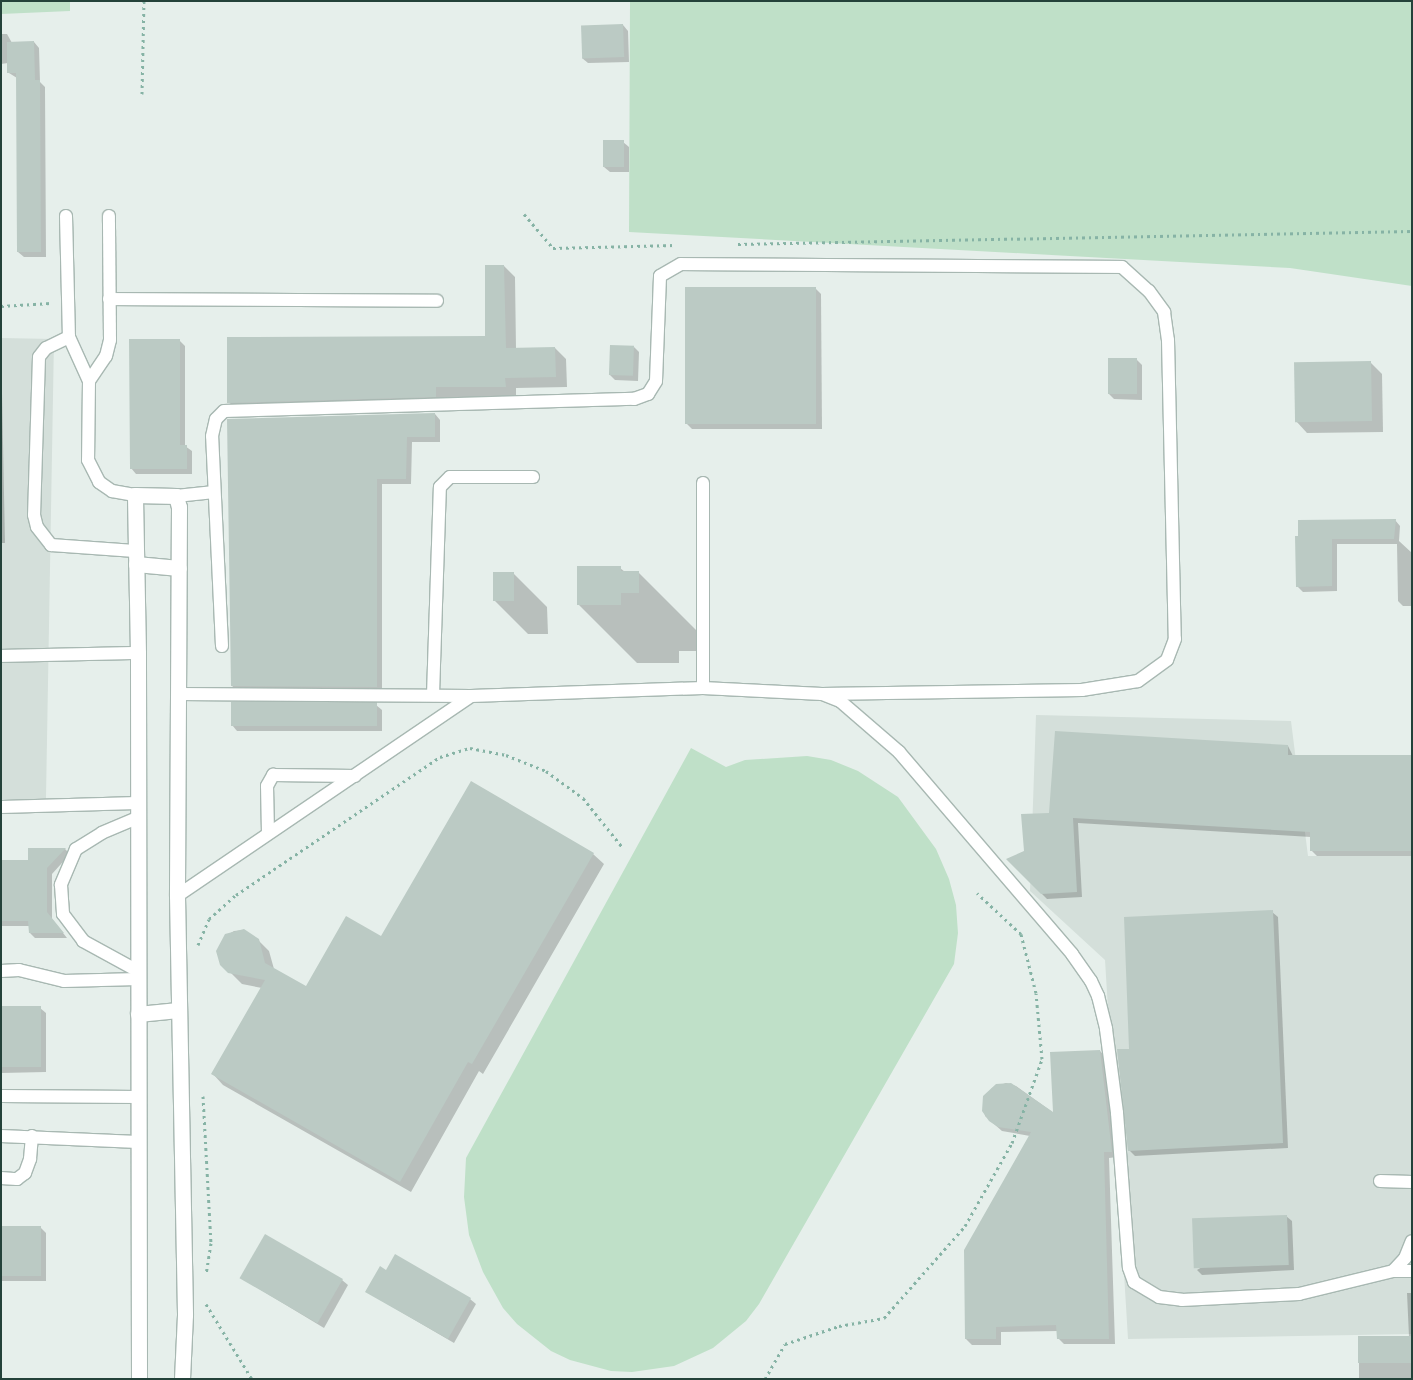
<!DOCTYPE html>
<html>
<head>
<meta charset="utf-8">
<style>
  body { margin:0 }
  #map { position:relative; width:1413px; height:1380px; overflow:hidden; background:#e6efeb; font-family:Karla,sans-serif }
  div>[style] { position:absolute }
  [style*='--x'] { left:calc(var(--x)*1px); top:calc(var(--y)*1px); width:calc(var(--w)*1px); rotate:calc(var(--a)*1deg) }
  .built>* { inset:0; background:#d4dfda; transform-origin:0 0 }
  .green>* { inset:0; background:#bfe0c8 }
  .shadow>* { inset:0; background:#0003 }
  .building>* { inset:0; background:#bbcac4; transform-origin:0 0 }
  .path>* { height:3px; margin-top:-1.5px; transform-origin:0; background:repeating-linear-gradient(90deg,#86b3a5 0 2.5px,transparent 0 6.5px) }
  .roads { filter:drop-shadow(1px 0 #a8b8b2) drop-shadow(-1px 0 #a8b8b2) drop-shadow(0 1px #a8b8b2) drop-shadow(0 -1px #a8b8b2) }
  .service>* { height:12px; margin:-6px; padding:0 6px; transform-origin:6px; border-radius:6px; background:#fff }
  .tertiary>* { height:15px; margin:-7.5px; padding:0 7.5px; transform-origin:7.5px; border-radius:7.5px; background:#fff }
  span { translate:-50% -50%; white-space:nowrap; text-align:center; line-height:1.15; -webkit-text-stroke:4px #f7fbf9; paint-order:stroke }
  .frame { position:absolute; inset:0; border:2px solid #24423a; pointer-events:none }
</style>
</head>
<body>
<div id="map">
  <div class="built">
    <i style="left:54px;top:339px;width:461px;height:53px;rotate:91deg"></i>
    <i style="clip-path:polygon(1036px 715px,1291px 721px,1308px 856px,1412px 856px,1412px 1334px,1128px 1339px,1105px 960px,1030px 891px)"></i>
  </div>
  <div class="green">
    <i style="clip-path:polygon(1px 1px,70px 1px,70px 11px,1px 14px)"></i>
    <i style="clip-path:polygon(630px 1px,1412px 1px,1412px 286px,1290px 268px,629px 232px)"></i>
    <i style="clip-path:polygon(691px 748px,726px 767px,745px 760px,807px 756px,831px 760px,858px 771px,898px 797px,936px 849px,949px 879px,956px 905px,958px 933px,954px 964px,759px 1304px,746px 1321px,713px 1348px,674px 1366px,632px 1372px,611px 1371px,570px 1360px,551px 1351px,517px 1324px,503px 1308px,483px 1272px,469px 1235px,464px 1197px,466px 1158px)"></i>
  </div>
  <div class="shadow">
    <i style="clip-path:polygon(346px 1px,384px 1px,347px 2px)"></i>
    <i style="clip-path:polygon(623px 25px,628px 31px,629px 62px,588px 63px,582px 58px)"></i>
    <i style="clip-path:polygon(1px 34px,7px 34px,12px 43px,34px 42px,39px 48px,40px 82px,45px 87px,46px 257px,24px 257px,18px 252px,17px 78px,9px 73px,8px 63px,1px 64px)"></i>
    <i style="clip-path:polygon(623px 142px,629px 147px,629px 172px,610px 172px,604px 167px)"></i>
    <i style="clip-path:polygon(504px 266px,515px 277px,516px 349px,555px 348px,566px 359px,567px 387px,516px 388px,516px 397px,446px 398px,446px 407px,239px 413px,229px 402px,486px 337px)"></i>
    <i style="clip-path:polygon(816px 289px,821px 294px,822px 429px,692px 429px,687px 424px)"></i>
    <i style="clip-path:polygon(179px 340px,185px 346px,185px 446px,192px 451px,192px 474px,136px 474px,131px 468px)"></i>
    <i style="clip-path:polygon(1px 342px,5px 543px,1px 543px)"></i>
    <i style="clip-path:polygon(634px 347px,639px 352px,638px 381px,615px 380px,610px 375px)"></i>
    <i style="clip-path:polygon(1136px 359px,1142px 365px,1142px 400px,1114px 399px,1109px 394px)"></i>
    <i style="clip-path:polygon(1371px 363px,1382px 374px,1383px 432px,1307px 433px,1296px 421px)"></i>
    <i style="clip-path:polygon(435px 414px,440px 420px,440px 442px,412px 442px,411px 484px,382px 484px,382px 692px,238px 691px,232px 686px,229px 420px)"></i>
    <i style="clip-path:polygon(1395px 520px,1400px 526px,1399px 541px,1412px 553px,1412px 606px,1403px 606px,1398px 601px,1397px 544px,1337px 544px,1337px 591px,1303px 592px,1297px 586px,1296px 538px)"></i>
    <i style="clip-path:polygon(620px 568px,625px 572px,638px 572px,697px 631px,697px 651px,679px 651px,679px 663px,637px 663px,578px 604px)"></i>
    <i style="clip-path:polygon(513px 573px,547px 607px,548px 634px,528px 634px,494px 600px)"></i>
    <i style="clip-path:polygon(376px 705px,382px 710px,382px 731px,237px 731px,232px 725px)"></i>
    <i style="clip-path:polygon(1288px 746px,1293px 756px,1412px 756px,1412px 856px,1317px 856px,1311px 850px,1311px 837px,1078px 823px,1082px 897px,1047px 899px,1008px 860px,1025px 851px,1050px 814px)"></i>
    <i style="clip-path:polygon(29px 849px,65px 849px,70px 854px,52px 874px,52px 919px,67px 938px,35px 938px,30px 933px,30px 926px,1px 926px,1px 861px,29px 861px)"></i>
    <i style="clip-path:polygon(593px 854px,604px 864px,483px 1074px,479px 1071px,411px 1192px,223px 1085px,213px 1074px,262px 988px,242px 984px,231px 973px,224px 937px,234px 931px,244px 930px,258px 940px,269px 951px,274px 969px,306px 987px,381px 938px)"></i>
    <i style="clip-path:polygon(1272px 912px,1278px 917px,1288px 1148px,1135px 1156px,1129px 1150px,1131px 1050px)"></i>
    <i style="clip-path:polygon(1px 1008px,40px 1008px,46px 1013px,46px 1072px,1px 1073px)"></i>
    <i style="clip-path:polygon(1100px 1051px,1106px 1057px,1117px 1157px,1109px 1158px,1115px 1344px,1064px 1344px,1058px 1338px,1058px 1331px,1001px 1332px,1001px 1345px,972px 1345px,966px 1339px,1030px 1136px,1002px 1131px,985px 1116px,983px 1102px,992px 1088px,1006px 1083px,1016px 1086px,1055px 1114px)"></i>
    <i style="clip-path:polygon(1286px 1216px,1292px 1221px,1294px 1270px,1202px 1275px,1197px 1270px)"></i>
    <i style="clip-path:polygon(1px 1227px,40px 1227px,46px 1233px,46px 1281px,1px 1281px)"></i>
    <i style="clip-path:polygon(241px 1278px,342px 1280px,348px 1285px,324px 1328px)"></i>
    <i style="clip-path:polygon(367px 1292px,470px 1299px,476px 1304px,454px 1343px)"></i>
    <i style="clip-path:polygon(1407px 1293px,1412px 1293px,1412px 1379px,1359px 1379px,1359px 1338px,1409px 1337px)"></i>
  </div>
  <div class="building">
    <i style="left:623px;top:24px;width:33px;height:42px;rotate:88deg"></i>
    <i style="clip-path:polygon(34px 41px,35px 80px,40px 80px,41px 252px,17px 252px,16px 73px,7px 73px,7px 42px)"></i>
    <i style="left:624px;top:140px;width:27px;height:21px;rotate:90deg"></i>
    <i style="clip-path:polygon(485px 265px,504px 265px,506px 348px,555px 347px,556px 377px,505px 378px,506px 387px,436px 387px,436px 397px,227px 403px,227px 337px,485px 336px)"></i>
    <i style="left:816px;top:287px;width:137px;height:131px;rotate:90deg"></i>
    <i style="clip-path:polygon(129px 339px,180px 339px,180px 445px,187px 445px,187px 469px,130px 469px)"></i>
    <i style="left:610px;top:345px;width:24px;height:30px;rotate:2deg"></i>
    <i style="left:1108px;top:358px;width:29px;height:36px"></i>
    <i style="left:1371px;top:361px;width:60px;height:77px;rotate:89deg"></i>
    <i style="clip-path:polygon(435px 413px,435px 437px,407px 437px,406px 479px,377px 479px,377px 687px,231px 686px,227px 419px)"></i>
    <i style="clip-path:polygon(1396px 519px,1394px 539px,1332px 539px,1332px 586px,1296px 587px,1295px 536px,1298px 536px,1298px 520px)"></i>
    <i style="clip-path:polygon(577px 566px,621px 566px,621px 571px,639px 571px,639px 593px,621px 593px,621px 605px,577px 605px)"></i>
    <i style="left:493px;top:572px;width:21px;height:29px"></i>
    <i style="left:231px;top:702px;width:146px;height:24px"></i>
    <i style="clip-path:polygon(1055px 731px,1288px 745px,1288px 755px,1412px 755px,1412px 851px,1310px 851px,1310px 832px,1073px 818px,1077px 892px,1041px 894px,1006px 859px,1024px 851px,1021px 814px,1049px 813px)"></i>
    <i style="clip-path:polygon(471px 781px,594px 853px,472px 1064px,468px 1062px,400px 1182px,211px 1074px,265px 980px,228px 973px,220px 965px,216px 951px,225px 934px,244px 929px,259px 939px,265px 963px,306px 986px,346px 916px,381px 936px)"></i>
    <i style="clip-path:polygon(28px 848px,66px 848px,47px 868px,47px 912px,64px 933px,29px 933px,28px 921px,1px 921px,1px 860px,28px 860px)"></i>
    <i style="clip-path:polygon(1273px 910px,1283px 1143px,1128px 1151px,1117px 1049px,1129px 1049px,1124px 917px)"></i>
    <i style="left:41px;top:1006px;width:61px;height:40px;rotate:90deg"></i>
    <i style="clip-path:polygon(1100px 1050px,1112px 1152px,1104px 1152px,1109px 1339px,1057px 1339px,1056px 1325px,996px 1327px,996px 1339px,965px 1339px,964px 1250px,1031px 1132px,998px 1127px,989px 1121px,982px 1111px,983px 1096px,996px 1084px,1011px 1083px,1053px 1112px,1050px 1052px)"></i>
    <i style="left:1287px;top:1215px;width:50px;height:95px;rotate:88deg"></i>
    <i style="left:1px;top:1226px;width:40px;height:50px"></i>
    <i style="left:265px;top:1234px;width:90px;height:51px;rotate:30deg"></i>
    <i style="clip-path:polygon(395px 1254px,471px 1298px,448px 1339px,365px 1292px,380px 1266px,386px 1270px)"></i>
    <i style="left:1358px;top:1336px;width:54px;height:27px"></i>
  </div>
  <div class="path">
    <i style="--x:142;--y:94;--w:93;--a:-88.8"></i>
    <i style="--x:524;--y:214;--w:45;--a:49.5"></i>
    <i style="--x:553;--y:248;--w:122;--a:-1.4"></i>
    <i style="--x:738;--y:244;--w:674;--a:-1.1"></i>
    <i style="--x:1;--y:306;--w:50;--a:-3.4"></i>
    <i style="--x:198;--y:945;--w:28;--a:-67"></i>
    <i style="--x:209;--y:919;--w:36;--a:-42"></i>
    <i style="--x:236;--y:895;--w:246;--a:-34.1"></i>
    <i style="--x:440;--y:757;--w:31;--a:-17"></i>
    <i style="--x:470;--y:748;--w:37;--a:11"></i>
    <i style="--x:506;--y:755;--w:43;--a:21.8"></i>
    <i style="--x:546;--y:771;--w:46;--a:36.1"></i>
    <i style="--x:583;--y:798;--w:64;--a:51.3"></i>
    <i style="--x:203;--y:1096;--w:147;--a:86.9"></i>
    <i style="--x:211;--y:1243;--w:31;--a:99"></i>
    <i style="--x:206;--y:1304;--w:88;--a:58.5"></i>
    <i style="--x:765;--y:1379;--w:40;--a:-60.3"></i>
    <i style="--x:785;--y:1344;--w:57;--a:-18.4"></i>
    <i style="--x:839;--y:1326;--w:46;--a:-10.1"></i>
    <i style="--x:884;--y:1318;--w:123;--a:-48.6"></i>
    <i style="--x:965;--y:1226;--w:95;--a:-60.5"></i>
    <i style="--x:1012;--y:1143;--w:89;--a:-70.3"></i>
    <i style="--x:1042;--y:1059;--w:66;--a:-95.2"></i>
    <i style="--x:1036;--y:993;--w:61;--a:-104.3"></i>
    <i style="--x:1021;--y:934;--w:60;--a:-137"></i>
  </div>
  <div class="roads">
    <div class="service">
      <i style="--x:66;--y:216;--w:121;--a:88.6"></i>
      <i style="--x:69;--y:337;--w:48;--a:65.6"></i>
      <i style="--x:89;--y:381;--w:79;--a:90.7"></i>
      <i style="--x:88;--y:460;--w:25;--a:63"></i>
      <i style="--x:99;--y:482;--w:16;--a:35"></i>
      <i style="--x:112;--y:491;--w:23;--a:10"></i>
      <i style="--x:109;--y:299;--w:328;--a:0.3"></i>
      <i style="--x:69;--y:337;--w:25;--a:154"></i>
      <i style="--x:46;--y:348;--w:11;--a:128"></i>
      <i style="--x:39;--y:357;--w:158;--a:91.8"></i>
      <i style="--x:34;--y:515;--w:12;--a:76"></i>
      <i style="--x:37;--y:527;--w:23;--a:52"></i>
      <i style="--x:51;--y:545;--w:84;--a:4.1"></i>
      <i style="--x:89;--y:381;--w:30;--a:-56"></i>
      <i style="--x:106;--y:356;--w:16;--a:-76"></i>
      <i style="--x:110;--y:340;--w:124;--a:-90.5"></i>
      <i style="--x:703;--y:483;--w:205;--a:90"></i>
      <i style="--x:176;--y:496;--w:36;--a:-6"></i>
      <i style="--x:222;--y:646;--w:210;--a:-92.7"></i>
      <i style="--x:212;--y:436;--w:17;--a:-77"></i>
      <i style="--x:216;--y:419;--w:11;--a:-45"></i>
      <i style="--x:224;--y:411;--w:410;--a:-1.7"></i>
      <i style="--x:634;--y:399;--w:15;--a:-20"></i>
      <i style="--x:648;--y:394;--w:15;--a:-58"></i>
      <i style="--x:656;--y:381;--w:105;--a:-87.8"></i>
      <i style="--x:660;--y:276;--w:24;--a:-30"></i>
      <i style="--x:681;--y:264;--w:441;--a:0.4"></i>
      <i style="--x:1122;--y:267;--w:36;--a:42"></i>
      <i style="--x:1149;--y:291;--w:26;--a:54"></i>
      <i style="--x:1164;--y:312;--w:28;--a:82"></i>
      <i style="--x:1168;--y:340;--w:299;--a:88.7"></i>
      <i style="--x:1175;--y:639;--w:22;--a:111"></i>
      <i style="--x:1167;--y:660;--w:36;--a:144"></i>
      <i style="--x:1138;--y:681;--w:57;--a:170.9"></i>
      <i style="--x:1082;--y:690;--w:260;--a:179.1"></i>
      <i style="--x:1;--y:656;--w:137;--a:-1.3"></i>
      <i style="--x:179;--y:694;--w:292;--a:0.4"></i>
      <i style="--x:471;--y:696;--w:232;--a:-2"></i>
      <i style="--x:703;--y:688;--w:119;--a:2.9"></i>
      <i style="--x:822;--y:694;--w:19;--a:21"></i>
      <i style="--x:840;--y:701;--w:78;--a:40.8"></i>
      <i style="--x:899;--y:752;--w:266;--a:49.4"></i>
      <i style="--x:1072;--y:954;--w:33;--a:55"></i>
      <i style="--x:1091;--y:981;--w:17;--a:65"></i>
      <i style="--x:1098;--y:996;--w:34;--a:76"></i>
      <i style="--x:1106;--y:1029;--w:85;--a:82.5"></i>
      <i style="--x:1117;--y:1113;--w:155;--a:85.6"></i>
      <i style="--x:1129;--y:1268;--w:15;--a:70"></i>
      <i style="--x:1134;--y:1282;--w:29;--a:31"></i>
      <i style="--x:1159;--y:1297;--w:23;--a:7"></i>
      <i style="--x:1182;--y:1300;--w:117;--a:-2.9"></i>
      <i style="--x:1299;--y:1294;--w:97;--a:-13.7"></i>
      <i style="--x:1393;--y:1271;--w:18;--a:-47"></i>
      <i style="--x:1405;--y:1258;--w:18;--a:-68"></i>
      <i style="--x:433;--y:695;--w:208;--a:-88.1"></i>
      <i style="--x:440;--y:487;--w:14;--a:-45"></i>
      <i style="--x:450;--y:477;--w:83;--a:0"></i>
      <i style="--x:1;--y:807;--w:136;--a:-1.7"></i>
      <i style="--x:137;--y:818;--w:38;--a:157"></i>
      <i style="--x:102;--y:833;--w:31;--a:148"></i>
      <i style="--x:76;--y:849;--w:39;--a:113"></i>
      <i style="--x:61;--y:885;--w:29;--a:86"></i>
      <i style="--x:63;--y:914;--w:34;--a:53"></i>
      <i style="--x:83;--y:941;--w:63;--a:28.6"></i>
      <i style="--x:268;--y:833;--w:47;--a:-91.2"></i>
      <i style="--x:267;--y:786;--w:13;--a:-61"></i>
      <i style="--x:273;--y:775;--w:82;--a:0.7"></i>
      <i style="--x:177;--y:896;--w:356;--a:-34.2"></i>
      <i style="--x:1;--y:971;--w:18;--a:-3"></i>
      <i style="--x:19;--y:970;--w:46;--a:13.7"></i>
      <i style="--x:64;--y:981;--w:74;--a:-1.5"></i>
      <i style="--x:1;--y:1096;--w:137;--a:0.4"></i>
      <i style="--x:1;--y:1136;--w:137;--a:2.5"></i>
      <i style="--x:1;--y:1178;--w:16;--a:4"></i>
      <i style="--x:17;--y:1179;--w:10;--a:-37"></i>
      <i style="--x:25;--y:1173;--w:15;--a:-70"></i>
      <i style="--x:30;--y:1159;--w:23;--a:-85"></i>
      <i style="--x:1380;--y:1181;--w:32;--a:2"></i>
      <i style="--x:1393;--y:1271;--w:19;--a:0"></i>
    </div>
    <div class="tertiary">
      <i style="--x:136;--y:564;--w:43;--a:5.3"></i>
      <i style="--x:138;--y:1014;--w:40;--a:-5.7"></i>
      <i style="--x:139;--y:1379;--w:726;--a:-90.08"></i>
      <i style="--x:138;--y:653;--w:158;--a:-91.1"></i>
      <i style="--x:135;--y:495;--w:41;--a:1.4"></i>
      <i style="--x:176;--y:496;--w:11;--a:75"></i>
      <i style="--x:179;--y:507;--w:389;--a:90.3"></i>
      <i style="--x:177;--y:896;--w:419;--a:88.9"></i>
      <i style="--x:185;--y:1315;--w:64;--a:92.7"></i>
    </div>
  </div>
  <div class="frame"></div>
</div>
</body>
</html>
